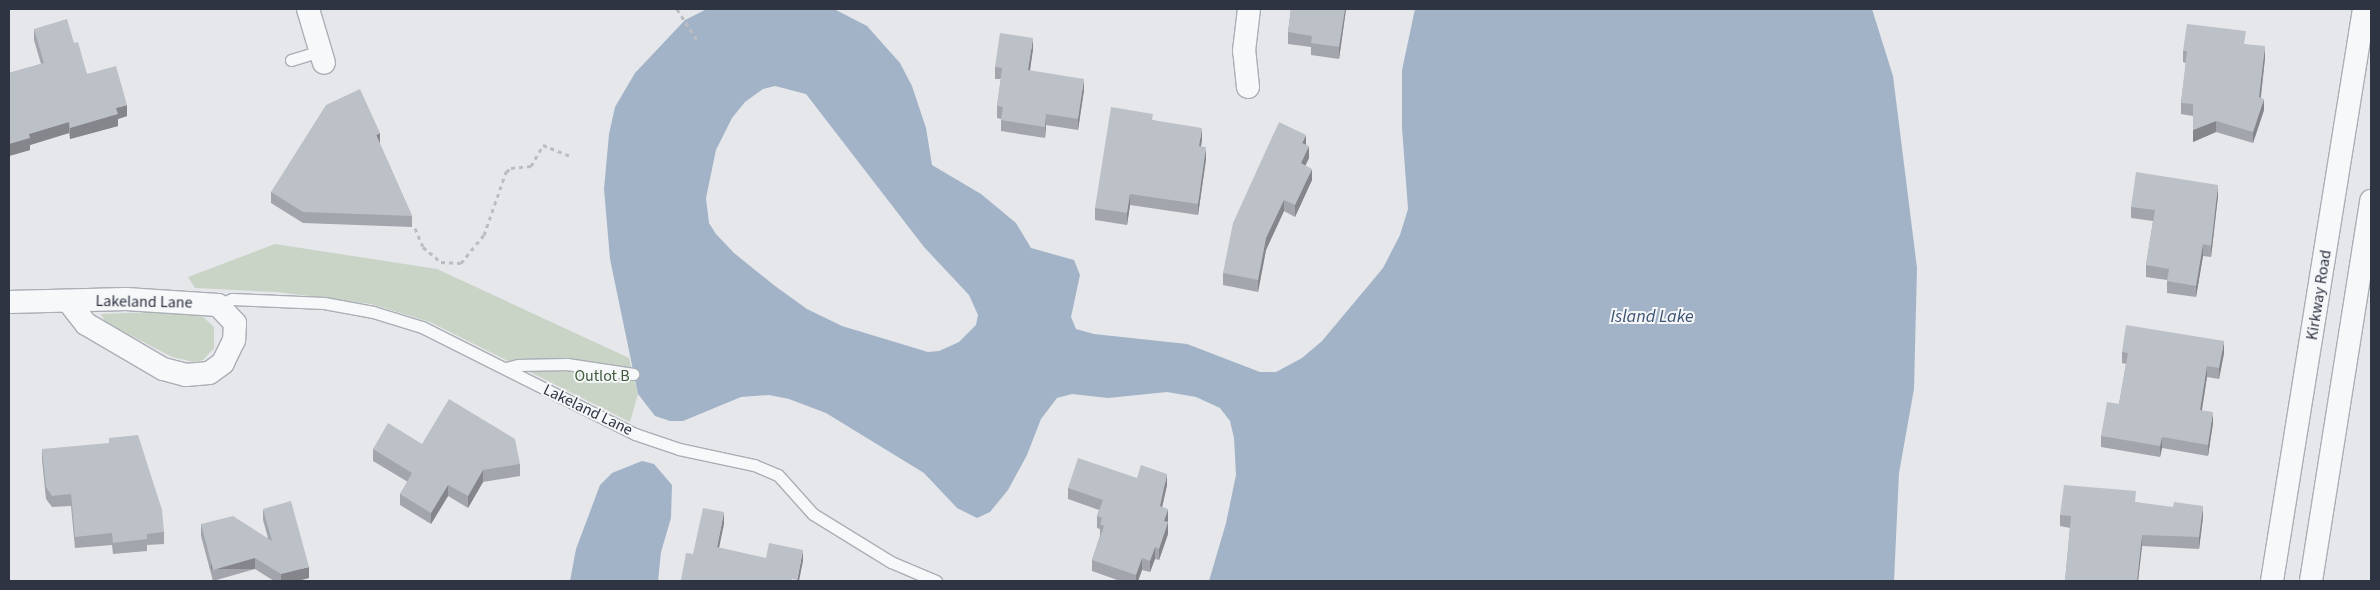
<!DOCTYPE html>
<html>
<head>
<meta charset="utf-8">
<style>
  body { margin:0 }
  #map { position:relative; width:2380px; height:590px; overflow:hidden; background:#e5e7eb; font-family:"Source Sans 3",sans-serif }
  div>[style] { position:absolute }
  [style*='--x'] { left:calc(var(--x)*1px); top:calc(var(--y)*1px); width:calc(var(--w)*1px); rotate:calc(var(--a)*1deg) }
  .green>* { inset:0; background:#c9d4c7 }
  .water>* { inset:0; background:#a3b3c7 }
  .path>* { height:3px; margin-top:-1.5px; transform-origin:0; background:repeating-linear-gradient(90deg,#bbbdc3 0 4px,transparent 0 8px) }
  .roads { filter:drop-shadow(1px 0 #aaaeb5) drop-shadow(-1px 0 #aaaeb5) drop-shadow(0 1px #aaaeb5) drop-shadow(0 -1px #aaaeb5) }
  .lane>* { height:11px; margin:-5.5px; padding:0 5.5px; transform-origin:5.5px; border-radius:5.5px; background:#f7f8fa }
  .street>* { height:22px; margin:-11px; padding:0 11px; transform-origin:11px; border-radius:11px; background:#f7f8fa }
  .wall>* { inset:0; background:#a2a5ab }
  .shaded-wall>* { inset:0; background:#84868b; transform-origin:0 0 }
  .building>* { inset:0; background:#bcc0c7 }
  span { translate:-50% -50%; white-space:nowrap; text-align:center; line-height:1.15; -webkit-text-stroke:4px #f4f6f8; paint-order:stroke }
  .street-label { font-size:16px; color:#2e3442 }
  .park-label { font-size:16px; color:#415c3c }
  .water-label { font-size:18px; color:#3b5272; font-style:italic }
  .frame { position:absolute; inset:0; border:10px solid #2e3442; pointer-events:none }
</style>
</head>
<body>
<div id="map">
  <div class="green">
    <i style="clip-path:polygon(275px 244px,437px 269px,629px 358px,638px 394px,630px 422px,430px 322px,371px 304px,277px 292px,195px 288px,188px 277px)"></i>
    <i style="clip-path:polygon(177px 311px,200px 314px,214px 327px,214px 348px,203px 360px,194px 362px,172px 357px,105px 322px,101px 314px)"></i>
  </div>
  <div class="water">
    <i style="clip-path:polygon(evenodd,707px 9px,834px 9px,867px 26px,900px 63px,912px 86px,926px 128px,932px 165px,981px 194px,1016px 223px,1031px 248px,1074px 260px,1080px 275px,1071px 317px,1076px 329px,1094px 334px,1187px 344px,1260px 372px,1276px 372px,1302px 358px,1322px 341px,1383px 268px,1400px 235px,1408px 209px,1402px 128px,1402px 70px,1415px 9px,1872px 9px,1893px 76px,1917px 268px,1914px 389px,1899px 473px,1894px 581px,1209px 581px,1226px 523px,1236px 475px,1234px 438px,1230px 421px,1220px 408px,1196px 397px,1167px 392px,1108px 398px,1072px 394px,1057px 398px,1041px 419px,1027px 455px,1008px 490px,990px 512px,977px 518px,957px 508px,924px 473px,826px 413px,789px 399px,769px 395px,741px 397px,683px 421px,670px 421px,655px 416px,638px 394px,610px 259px,604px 189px,609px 134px,615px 107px,635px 73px,685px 20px,707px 9px,775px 86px,806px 94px,924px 247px,969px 295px,978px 315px,976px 325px,959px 342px,939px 351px,928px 352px,842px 326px,807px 309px,775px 286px,734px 253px,716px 234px,709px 223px,706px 198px,716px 150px,732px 118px,745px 102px,763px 89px,775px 86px)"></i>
    <i style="clip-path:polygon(642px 461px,654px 464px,672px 485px,671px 518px,661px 552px,658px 581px,570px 581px,576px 549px,600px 485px,612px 473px)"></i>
  </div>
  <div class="path">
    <i style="--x:677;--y:9;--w:40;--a:57.1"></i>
    <i style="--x:415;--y:228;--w:21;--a:67"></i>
    <i style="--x:423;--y:247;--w:23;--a:40"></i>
    <i style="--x:441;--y:262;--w:20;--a:3"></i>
    <i style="--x:461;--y:263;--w:36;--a:-51"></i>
    <i style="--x:484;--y:235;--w:67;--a:-70.8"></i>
    <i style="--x:506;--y:172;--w:6;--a:-39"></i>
    <i style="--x:511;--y:168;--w:20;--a:-6"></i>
    <i style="--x:531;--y:166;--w:24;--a:-60"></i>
    <i style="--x:543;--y:145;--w:29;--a:22"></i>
  </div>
  <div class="roads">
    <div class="lane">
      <i style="--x:291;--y:60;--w:30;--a:-17"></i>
      <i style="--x:218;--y:305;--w:15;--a:-23"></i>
      <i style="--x:232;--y:299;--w:92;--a:2.5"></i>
      <i style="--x:324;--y:303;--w:50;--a:10.4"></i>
      <i style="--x:373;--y:312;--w:51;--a:17"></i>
      <i style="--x:422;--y:327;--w:238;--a:26.7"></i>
      <i style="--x:635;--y:434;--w:46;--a:18.8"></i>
      <i style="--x:679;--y:449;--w:77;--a:12"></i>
      <i style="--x:754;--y:465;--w:26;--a:23"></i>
      <i style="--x:778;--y:475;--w:52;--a:48.1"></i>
      <i style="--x:813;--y:514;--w:92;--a:31.6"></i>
      <i style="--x:891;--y:562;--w:49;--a:22.9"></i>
      <i style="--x:506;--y:368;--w:12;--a:-14"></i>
      <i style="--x:518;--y:365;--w:49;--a:-1.2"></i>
      <i style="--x:567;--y:364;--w:67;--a:8.6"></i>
    </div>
    <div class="street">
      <i style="--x:308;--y:9;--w:56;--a:73.5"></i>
      <i style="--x:1248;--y:87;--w:36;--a:-96"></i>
      <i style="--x:1244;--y:51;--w:42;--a:-83.2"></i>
      <i style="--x:9;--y:302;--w:117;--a:-1.5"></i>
      <i style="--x:126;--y:299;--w:92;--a:3.7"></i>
      <i style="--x:218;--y:305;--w:25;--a:47"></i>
      <i style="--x:235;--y:323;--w:17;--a:93"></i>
      <i style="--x:234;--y:340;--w:25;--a:116"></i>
      <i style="--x:223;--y:363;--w:17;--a:144"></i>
      <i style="--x:209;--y:373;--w:23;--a:175"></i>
      <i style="--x:186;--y:375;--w:24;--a:-165"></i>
      <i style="--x:163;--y:369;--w:89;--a:-149.7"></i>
      <i style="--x:86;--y:324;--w:28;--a:-128"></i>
      <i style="--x:2272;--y:581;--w:579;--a:-80.86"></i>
      <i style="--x:2311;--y:581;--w:385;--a:-81"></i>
    </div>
  </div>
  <div class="wall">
    <i style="clip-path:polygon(1291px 9px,1346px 9px,1339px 59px,1311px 55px,1311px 47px,1288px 44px,1288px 32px)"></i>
    <i style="clip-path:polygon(34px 29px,74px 43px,87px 74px,127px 116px,118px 119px,118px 126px,70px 139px,69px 133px,30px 145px,30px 150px,9px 156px,9px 73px,41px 64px,34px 40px)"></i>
    <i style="clip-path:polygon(2246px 44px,2265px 58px,2261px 98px,2264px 110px,2253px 143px,2216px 132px,2193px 142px,2193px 116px,2181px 114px,2181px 103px,2186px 63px,2183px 62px,2183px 51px)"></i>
    <i style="clip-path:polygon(1033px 49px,1030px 71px,1084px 90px,1078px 130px,1046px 125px,1045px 138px,1001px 131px,1001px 119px,997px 118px,997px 106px,1001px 79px,995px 79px,995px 67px)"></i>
    <i style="clip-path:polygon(1153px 120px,1202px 139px,1201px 147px,1206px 159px,1198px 215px,1130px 205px,1127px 225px,1095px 220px,1095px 208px)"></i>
    <i style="clip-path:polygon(380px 144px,412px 216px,412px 227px,303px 223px,271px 203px,271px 192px)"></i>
    <i style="clip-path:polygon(1306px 145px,1309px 158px,1305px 165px,1312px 180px,1295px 217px,1284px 211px,1266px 250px,1258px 292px,1223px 285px,1223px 273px)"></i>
    <i style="clip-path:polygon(2218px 196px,2211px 257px,2203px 256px,2196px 297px,2167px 293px,2167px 280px,2146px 277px,2146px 265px,2153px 221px,2131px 218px,2131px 207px)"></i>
    <i style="clip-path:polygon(2122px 352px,2224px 353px,2219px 379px,2207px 377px,2202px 410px,2213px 423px,2208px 456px,2162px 448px,2160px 457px,2101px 447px,2101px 436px,2119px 404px,2126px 364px,2122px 363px)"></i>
    <i style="clip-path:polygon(422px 444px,520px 464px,520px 476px,483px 482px,468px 508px,448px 496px,431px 524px,400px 505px,400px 494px,408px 482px,373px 461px,373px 449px)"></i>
    <i style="clip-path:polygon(42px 449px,164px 532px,164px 544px,147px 545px,147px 551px,113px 554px,112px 545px,75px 548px,71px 506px,52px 507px,46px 499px,42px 460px)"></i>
    <i style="clip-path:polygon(1137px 478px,1167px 485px,1162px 506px,1168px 520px,1168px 534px,1159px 560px,1155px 559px,1150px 572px,1142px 570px,1138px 581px,1120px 581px,1092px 571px,1092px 560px,1100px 536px,1100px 529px,1097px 528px,1097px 516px,1099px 510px,1068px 499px,1068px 488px)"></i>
    <i style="clip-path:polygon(2136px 502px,2203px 517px,2199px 549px,2142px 546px,2138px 581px,2065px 581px,2070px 528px,2060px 526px,2060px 515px)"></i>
    <i style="clip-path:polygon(263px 509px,309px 578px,297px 581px,274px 581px,255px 569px,213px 581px,201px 536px,201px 524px,268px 538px,263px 520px)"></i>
  </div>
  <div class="shaded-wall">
    <i style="clip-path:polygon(1345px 9px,1346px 9px,1339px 59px,1339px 47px)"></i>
    <i style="clip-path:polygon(1033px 38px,1033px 49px,1028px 82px,1028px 70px)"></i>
    <i style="clip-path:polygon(2265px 46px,2265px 58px,2259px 109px,2259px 97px)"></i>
    <i style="clip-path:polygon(1084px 79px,1084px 90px,1078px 130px,1078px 119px)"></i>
    <i style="clip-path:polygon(2264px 99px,2264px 110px,2253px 143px,2253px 132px)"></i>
    <i style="clip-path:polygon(127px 105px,127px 116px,118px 119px,118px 126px,70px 139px,70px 128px,116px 108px)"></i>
    <i style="clip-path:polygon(1046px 114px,1046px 125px,1045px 138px,1045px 127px)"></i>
    <i style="clip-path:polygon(2216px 121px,2216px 132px,2193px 142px,2193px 130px)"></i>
    <i style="clip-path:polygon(69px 122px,69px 133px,30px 145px,30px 150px,9px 156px,9px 144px,29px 134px)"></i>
    <i style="clip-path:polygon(1202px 128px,1202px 139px,1199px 158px,1199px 146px)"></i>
    <i style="clip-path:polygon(380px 133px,380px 144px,376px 135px)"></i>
    <i style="clip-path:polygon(1306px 135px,1306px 146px,1302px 143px)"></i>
    <i style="clip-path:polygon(1309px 146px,1309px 158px,1301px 175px,1301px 163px)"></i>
    <i style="clip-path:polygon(1206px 147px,1206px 159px,1198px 215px,1198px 204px)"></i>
    <i style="clip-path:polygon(1312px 169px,1312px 180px,1295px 217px,1295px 205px)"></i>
    <i style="clip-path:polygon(2218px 185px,2218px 196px,2211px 257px,2211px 246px)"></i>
    <i style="clip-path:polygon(1130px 194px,1130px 205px,1127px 225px,1127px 213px)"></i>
    <i style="clip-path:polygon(1284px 200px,1284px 211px,1266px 250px,1258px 292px,1258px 280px,1266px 238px)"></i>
    <i style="clip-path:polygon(2203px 244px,2203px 256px,2196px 297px,2196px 286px)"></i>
    <i style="clip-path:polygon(2224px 341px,2224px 353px,2219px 379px,2219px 368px)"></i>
    <i style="clip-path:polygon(2207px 366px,2207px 377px,2200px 421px,2200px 410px)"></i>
    <i style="clip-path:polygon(2213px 412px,2213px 423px,2208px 456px,2208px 445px)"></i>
    <i style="clip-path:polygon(2162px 437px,2162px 448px,2160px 457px,2160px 446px)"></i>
    <i style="clip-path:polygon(483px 470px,483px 482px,468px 508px,468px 496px)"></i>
    <i style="clip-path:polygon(1167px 474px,1167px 485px,1160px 517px,1160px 506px)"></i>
    <i style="clip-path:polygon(448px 485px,448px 496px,431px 524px,431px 513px)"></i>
    <i style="clip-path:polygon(2203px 506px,2203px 517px,2199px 549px,2199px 537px)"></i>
    <i style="clip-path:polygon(1168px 509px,1168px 520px,1164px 532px,1164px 521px)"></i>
    <i style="clip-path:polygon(724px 512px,724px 524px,717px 558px,717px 547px)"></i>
    <i style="clip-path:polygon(1168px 522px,1168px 534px,1159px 560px,1159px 549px)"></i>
    <i style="clip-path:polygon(2142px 535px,2142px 546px,2138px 581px,2137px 581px)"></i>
    <i style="clip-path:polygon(1155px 547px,1155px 559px,1150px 572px,1150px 561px)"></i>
    <i style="clip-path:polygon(803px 550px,803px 561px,799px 581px,797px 581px)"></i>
    <i style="left:255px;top:558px;width:11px;height:44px;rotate:90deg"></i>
    <i style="clip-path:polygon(1142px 558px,1142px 570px,1138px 581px,1136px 581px,1136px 575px)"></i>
    <i style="clip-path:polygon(309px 567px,309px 578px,297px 581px,281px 581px,281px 574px)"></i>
  </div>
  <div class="building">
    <i style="clip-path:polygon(1291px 9px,1345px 9px,1339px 47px,1311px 43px,1312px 36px,1288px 32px)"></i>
    <i style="clip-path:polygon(67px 19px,74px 43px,78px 42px,87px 74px,116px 66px,127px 105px,116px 108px,118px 114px,70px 128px,69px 122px,29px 134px,30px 138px,9px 144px,9px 73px,44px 63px,34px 29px)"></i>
    <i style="clip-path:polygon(2187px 24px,2246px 31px,2244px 44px,2265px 46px,2259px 97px,2264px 99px,2253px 132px,2216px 121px,2193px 130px,2193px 104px,2181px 103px,2187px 51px,2183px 51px)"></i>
    <i style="clip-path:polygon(1000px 33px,1033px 38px,1028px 70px,1084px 79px,1078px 119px,1046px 114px,1045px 127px,1001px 120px,1003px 107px,997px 106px,1002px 68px,995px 67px)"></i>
    <i style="clip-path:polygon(360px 89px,380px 133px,376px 135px,412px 216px,303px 212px,271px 192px,326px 105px)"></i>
    <i style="clip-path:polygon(1111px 107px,1153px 114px,1152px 120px,1202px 128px,1199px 146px,1206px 147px,1198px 204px,1130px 194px,1127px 213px,1095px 208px)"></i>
    <i style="clip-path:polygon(1279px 122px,1306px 135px,1302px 143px,1309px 146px,1301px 163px,1312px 169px,1295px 205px,1284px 200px,1266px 238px,1258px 280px,1223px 273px,1233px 223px)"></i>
    <i style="clip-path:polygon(2136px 172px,2218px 185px,2211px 246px,2203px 244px,2196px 286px,2167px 281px,2169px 269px,2146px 265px,2155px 210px,2131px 207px)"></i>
    <i style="clip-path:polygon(2126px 325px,2224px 341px,2219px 368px,2207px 366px,2200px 410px,2213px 412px,2208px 445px,2162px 437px,2160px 446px,2101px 436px,2107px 402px,2119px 404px,2128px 353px,2122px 352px)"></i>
    <i style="clip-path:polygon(449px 399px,515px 439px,520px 464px,483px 470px,468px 496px,448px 485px,431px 513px,400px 494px,412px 473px,373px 449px,388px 423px,422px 444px)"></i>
    <i style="clip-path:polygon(138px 435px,162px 510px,164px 532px,147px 534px,147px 539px,113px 543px,112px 533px,75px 537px,71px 494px,52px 496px,46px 487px,42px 449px,109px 443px,109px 438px)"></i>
    <i style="clip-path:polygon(1078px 458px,1137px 478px,1141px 465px,1167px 474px,1160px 506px,1168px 509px,1164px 521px,1168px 522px,1159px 549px,1155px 547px,1150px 561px,1142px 558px,1136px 575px,1092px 560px,1104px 526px,1100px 524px,1102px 518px,1097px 516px,1103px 500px,1068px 488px)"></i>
    <i style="clip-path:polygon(2064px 485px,2136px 491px,2135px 502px,2173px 507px,2174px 502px,2203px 506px,2199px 537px,2142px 535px,2137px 581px,2065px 581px,2071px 516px,2060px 515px)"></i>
    <i style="clip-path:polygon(291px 501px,309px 567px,281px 574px,255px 558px,213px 570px,201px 524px,233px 516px,272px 541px,263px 509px)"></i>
    <i style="clip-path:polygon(703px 508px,724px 512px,717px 547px,766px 558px,769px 543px,803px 550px,797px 580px,792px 579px,792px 581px,684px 581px,681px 580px,686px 553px,693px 554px)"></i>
  </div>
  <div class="street-label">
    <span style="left:2319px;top:295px;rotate:-81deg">Kirkway Road</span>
    <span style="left:144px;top:302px;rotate:1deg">Lakeland Lane</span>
    <span style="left:588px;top:410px;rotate:26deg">Lakeland Lane</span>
  </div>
  <div class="park-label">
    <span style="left:602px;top:376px">Outlot B</span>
  </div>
  <div class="water-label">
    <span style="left:1652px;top:317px">Island Lake</span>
  </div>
  <div class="frame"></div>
</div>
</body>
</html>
